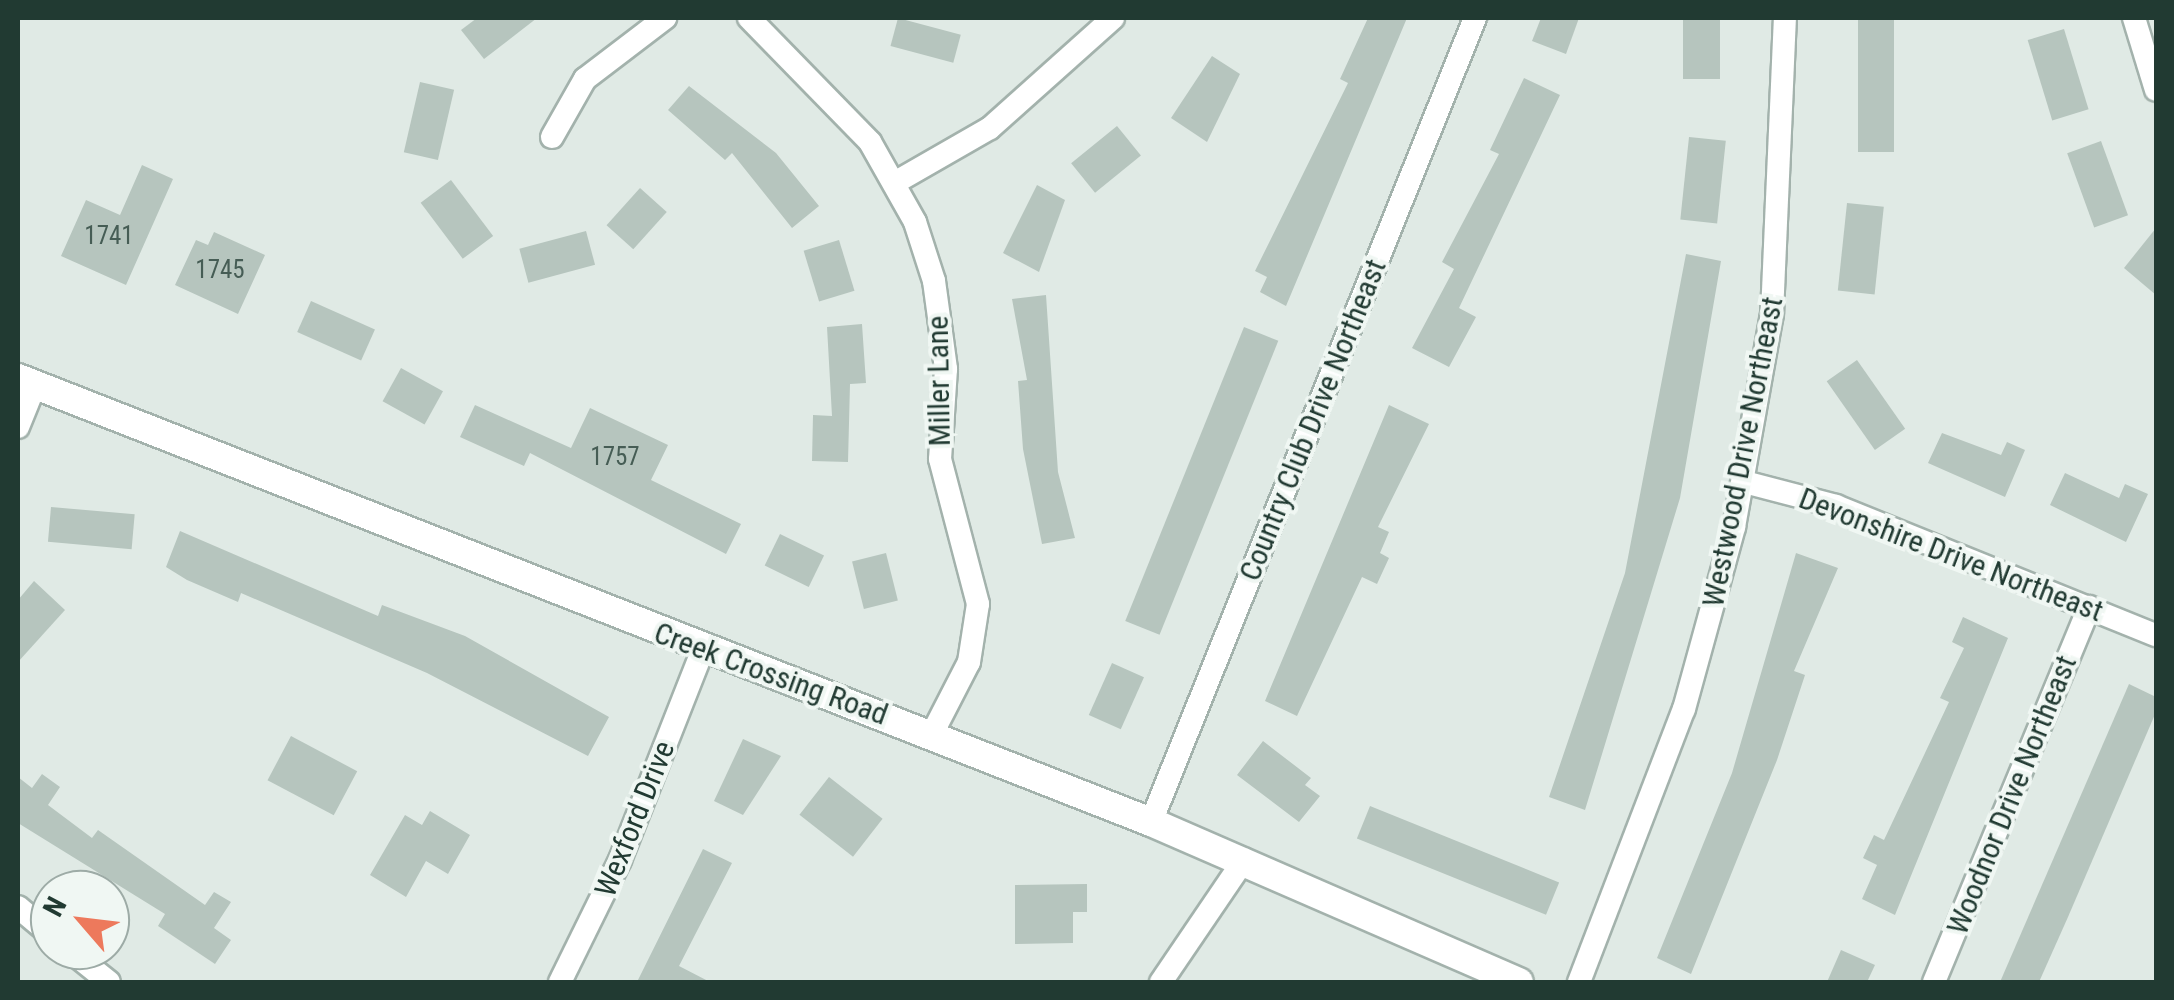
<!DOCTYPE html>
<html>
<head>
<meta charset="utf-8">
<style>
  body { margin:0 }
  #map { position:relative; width:2174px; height:1000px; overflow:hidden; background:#e0eae5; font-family:"Roboto Condensed",sans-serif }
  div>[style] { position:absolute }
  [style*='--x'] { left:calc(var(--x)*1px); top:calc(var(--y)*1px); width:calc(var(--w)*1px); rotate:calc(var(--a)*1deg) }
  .building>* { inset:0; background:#b6c5be; transform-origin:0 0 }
  .roads { filter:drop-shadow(2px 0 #a3b2ac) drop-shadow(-2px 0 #a3b2ac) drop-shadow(0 2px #a3b2ac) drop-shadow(0 -2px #a3b2ac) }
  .minor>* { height:22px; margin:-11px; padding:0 11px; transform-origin:11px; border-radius:11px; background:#fff }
  .tertiary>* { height:28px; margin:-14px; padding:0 14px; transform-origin:14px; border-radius:14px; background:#fff }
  span { translate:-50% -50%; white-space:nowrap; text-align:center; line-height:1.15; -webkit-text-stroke:8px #f0f7f3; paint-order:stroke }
  .number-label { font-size:25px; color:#465d55 }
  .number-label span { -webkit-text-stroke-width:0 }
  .street-label { font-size:30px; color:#213a32 }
  .frame { position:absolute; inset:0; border:20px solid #213a32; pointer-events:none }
  .north { position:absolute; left:30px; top:870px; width:100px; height:100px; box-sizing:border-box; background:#f0f7f3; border:2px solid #9daba6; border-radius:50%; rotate:298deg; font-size:28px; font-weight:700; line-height:40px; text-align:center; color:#213a32 }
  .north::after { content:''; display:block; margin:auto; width:35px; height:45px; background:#ed795c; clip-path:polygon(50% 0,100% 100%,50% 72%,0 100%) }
</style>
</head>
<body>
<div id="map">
  <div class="building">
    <i style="clip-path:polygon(477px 18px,537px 18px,484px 59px,461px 30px)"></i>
    <i style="left:898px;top:18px;width:65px;height:29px;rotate:15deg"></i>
    <i style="clip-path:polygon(1368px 18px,1407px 18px,1286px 306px,1260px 292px,1267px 277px,1255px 271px,1348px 83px,1340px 79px)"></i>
    <i style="clip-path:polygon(1541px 18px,1579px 18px,1566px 54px,1532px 41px)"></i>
    <i style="left:1683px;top:18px;width:37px;height:61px"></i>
    <i style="left:1858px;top:18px;width:36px;height:134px"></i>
    <i style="left:2064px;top:29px;width:84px;height:38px;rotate:73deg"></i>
    <i style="clip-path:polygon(1212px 56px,1240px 74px,1207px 142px,1171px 118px)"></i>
    <i style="clip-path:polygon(1524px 78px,1560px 95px,1459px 308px,1476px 317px,1449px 367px,1412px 348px,1454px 269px,1442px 262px,1499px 154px,1490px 150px)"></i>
    <i style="left:420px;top:82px;width:35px;height:72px;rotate:13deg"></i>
    <i style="clip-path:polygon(689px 86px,776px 153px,819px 206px,792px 228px,732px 153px,725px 160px,668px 110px)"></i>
    <i style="left:1117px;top:126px;width:38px;height:59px;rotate:51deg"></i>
    <i style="left:1689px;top:137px;width:37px;height:83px;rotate:6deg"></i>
    <i style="left:2101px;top:141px;width:79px;height:36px;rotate:70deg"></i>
    <i style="clip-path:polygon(142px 165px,173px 179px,126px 285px,61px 256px,86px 200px,120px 215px)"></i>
    <i style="left:451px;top:180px;width:70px;height:38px;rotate:53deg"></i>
    <i style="clip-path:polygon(1037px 185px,1065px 200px,1039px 272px,1003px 253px)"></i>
    <i style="left:640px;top:188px;width:36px;height:50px;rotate:42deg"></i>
    <i style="left:1847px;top:203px;width:37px;height:88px;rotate:6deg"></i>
    <i style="clip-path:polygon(2156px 228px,2156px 295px,2124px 268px)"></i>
    <i style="left:586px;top:231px;width:35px;height:69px;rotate:75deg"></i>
    <i style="clip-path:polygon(214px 232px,265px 255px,238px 314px,175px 285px,196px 240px,208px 245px)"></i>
    <i style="left:839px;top:240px;width:53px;height:37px;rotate:73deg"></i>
    <i style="clip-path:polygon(1686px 254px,1721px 261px,1680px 498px,1585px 810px,1549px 797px,1625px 573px)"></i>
    <i style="clip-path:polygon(1046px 295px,1058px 472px,1075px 538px,1042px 544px,1023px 449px,1018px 381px,1027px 380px,1012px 299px)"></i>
    <i style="left:311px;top:301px;width:70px;height:34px;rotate:24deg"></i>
    <i style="clip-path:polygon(862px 324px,866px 383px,850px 384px,848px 462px,812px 461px,813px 415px,832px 416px,827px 327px)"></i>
    <i style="left:1244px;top:327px;width:37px;height:317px;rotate:22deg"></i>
    <i style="left:1857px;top:360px;width:84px;height:37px;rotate:55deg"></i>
    <i style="left:401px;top:368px;width:48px;height:38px;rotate:29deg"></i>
    <i style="clip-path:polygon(475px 405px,571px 448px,590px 408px,668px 445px,651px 480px,741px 524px,726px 554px,530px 453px,524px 466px,460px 437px)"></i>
    <i style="clip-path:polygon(1389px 405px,1429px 424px,1378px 527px,1389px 532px,1380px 553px,1389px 558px,1377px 584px,1362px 577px,1297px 716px,1265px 701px)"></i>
    <i style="clip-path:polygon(1942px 433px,2001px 455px,2007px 442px,2025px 450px,2005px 497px,1928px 463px)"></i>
    <i style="clip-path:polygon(2065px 473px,2119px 498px,2125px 484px,2148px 494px,2126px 542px,2050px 505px)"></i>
    <i style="left:51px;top:507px;width:84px;height:35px;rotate:5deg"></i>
    <i style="clip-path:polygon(180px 531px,378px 616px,382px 605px,465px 636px,609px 717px,588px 756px,427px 673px,241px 593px,238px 602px,187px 580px,166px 567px)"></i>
    <i style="left:780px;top:534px;width:49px;height:35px;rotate:26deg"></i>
    <i style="left:886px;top:553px;width:49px;height:35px;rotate:76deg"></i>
    <i style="clip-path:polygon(1796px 553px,1838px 568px,1794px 671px,1805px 675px,1777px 760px,1691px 974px,1657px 958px,1732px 773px)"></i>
    <i style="clip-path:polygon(34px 581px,65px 610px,18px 662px,18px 600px)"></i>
    <i style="clip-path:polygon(1963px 617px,2008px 638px,1895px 915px,1862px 899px,1877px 865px,1863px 858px,1874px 835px,1884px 840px,1949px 702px,1940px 698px,1964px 648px,1952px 642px)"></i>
    <i style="left:1112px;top:663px;width:35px;height:57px;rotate:24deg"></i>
    <i style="clip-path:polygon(2129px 684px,2156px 697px,2156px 712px,2068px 917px,2039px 982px,2000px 982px)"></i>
    <i style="left:291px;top:736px;width:75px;height:50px;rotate:28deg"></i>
    <i style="clip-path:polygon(743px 739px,781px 756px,743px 815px,714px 801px)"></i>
    <i style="clip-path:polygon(1263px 741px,1311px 778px,1305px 785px,1320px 796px,1299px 822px,1237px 775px)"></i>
    <i style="clip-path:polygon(42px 774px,60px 787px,48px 805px,92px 838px,98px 830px,205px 905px,214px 892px,231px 902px,214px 928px,231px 940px,215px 964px,158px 926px,165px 914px,18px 823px,18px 777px,32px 788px)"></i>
    <i style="left:829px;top:777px;width:68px;height:48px;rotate:38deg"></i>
    <i style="left:1370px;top:806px;width:204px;height:35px;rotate:22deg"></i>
    <i style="clip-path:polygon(430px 811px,470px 835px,448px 874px,426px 861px,406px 897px,370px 875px,405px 815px,422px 825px)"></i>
    <i style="clip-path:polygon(703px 849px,732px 863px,679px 966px,710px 982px,637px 982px)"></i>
    <i style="clip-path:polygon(1087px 884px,1087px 912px,1073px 912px,1073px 943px,1015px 944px,1015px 885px)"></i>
    <i style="clip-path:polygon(1841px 950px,1875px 965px,1867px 982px,1827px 982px)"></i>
  </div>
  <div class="roads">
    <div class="minor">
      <i style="--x:749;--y:18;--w:173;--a:45.7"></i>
      <i style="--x:870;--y:142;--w:92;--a:60.6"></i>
      <i style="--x:915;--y:222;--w:62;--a:72.1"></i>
      <i style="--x:934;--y:281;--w:89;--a:82.2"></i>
      <i style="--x:946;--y:369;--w:90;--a:93.8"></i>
      <i style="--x:940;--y:459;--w:150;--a:75.3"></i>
      <i style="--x:978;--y:604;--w:59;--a:98.8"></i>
      <i style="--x:969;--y:662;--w:81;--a:117.2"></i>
      <i style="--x:2134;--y:18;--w:75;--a:73"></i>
      <i style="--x:552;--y:137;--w:67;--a:-60.4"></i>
      <i style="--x:585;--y:79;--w:101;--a:-37.3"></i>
      <i style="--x:896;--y:182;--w:108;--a:-29.9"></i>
      <i style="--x:990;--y:128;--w:165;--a:-41.8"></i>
      <i style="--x:18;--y:427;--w:45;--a:-68"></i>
      <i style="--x:1744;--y:482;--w:95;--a:14.6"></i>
      <i style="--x:1836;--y:506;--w:345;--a:22"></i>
      <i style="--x:1151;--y:822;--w:867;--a:-68.05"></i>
      <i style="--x:18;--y:907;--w:42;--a:40.2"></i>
      <i style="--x:69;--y:950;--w:51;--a:38.7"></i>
      <i style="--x:560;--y:982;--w:136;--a:-63.8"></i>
      <i style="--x:620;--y:860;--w:224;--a:-68.5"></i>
      <i style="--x:1161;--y:982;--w:148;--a:-55.8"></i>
      <i style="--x:1579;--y:982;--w:292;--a:-69"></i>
      <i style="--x:1684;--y:709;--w:189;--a:-74.6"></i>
      <i style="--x:1734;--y:527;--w:216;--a:-79.9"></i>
      <i style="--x:1772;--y:314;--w:296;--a:-87.5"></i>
      <i style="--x:1934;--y:982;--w:406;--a:-67.5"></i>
    </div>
    <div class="tertiary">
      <i style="--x:18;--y:378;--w:1217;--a:21.4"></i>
      <i style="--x:1151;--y:822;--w:401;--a:23.5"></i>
    </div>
  </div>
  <div class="number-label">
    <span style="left:109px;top:236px">1741</span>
    <span style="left:220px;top:270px">1745</span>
    <span style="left:615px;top:457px">1757</span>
  </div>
  <div class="street-label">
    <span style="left:939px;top:381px;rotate:-91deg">Miller Lane</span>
    <span style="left:1313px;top:420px;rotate:-68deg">Country Club Drive Northeast</span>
    <span style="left:1743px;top:452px;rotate:-79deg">Westwood Drive Northeast</span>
    <span style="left:1951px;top:555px;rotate:21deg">Devonshire Drive Northeast</span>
    <span style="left:771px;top:674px;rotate:20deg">Creek Crossing Road</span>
    <span style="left:2012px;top:795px;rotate:-68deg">Woodnor Drive Northeast</span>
    <span style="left:635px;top:819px;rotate:-68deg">Wexford Drive</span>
  </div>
  <div class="frame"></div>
  <div class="north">N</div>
</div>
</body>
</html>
